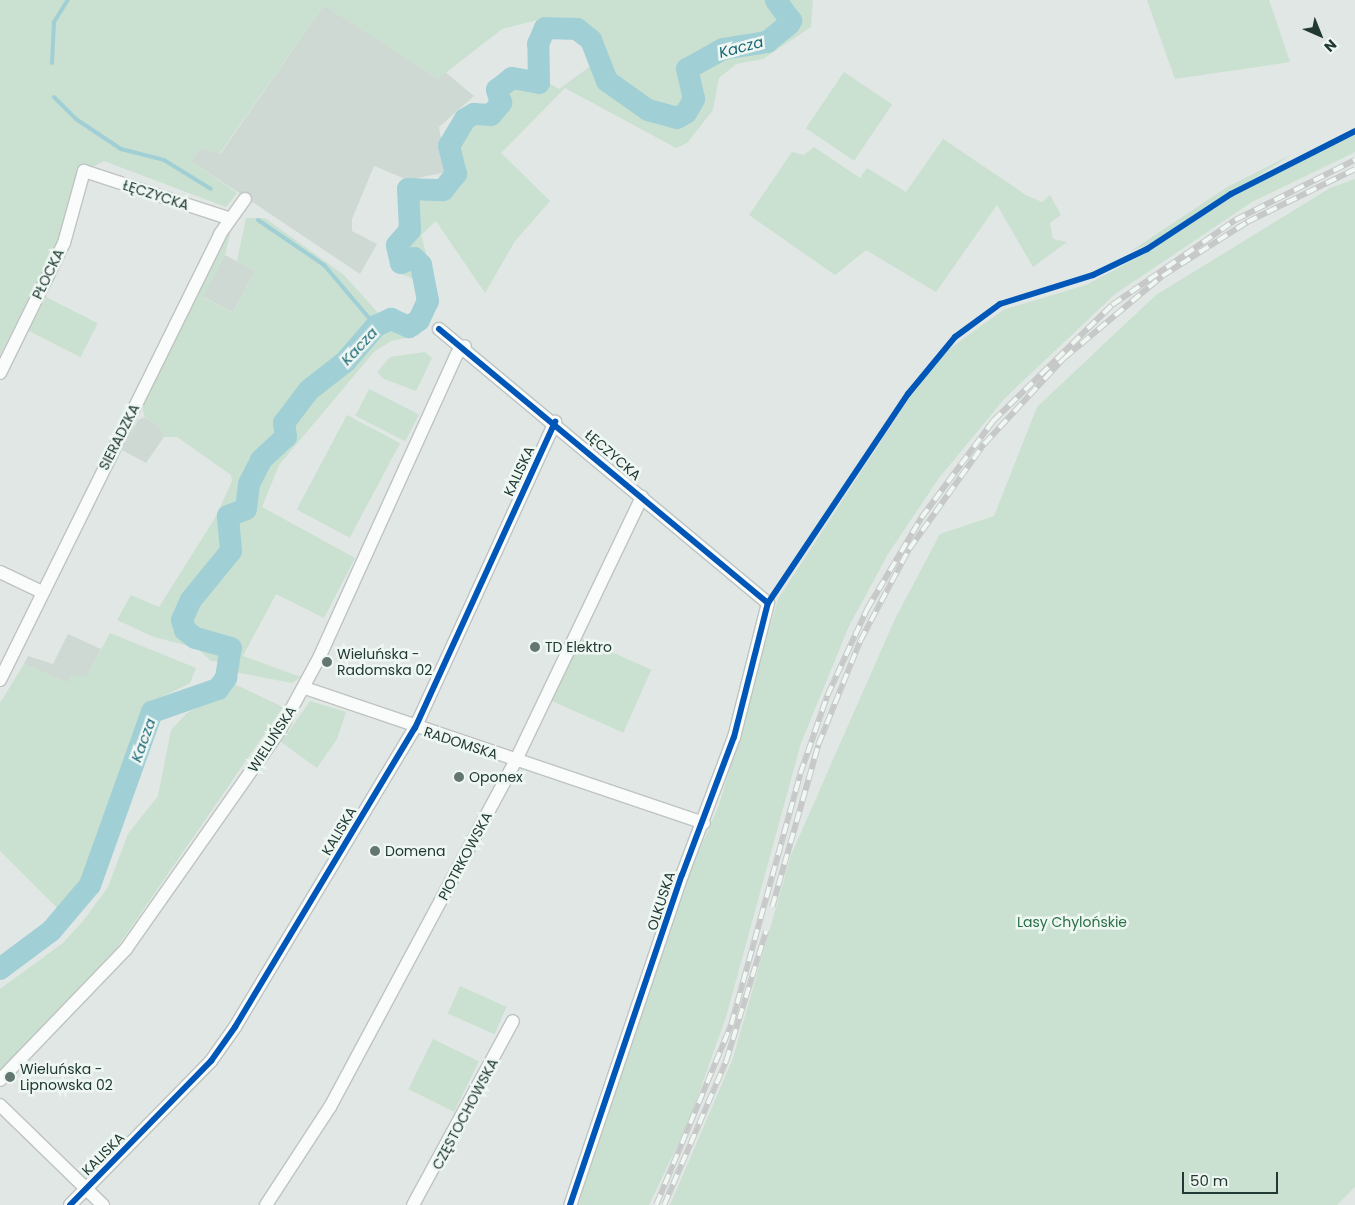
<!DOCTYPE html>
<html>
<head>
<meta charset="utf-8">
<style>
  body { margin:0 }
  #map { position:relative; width:1355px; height:1205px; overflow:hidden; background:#e1e7e4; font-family:Poppins,sans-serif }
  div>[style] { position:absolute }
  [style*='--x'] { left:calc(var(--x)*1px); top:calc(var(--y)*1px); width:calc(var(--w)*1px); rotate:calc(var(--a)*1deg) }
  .built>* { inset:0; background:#cfd9d4; transform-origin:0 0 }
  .green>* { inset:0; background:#cae0d0; transform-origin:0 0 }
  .stream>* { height:4px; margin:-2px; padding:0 2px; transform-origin:2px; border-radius:2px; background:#a1cfd6 }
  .river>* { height:22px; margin:-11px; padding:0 11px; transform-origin:11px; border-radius:11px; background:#a1cfd6 }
  .roads { filter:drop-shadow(1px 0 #bec4c1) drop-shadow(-1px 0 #bec4c1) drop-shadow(0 1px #bec4c1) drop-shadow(0 -1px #bec4c1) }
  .street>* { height:12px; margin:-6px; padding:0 6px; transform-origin:6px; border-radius:6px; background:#fafbfb }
  .rail>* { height:5.5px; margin-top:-2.75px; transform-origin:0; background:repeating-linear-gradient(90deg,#eff7f3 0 11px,#c6c9c8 0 22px); box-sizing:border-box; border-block:1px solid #c6c9c8 }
  .cycleway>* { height:6px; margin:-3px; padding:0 3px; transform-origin:3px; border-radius:3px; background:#0057b8 }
  .dots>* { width:14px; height:14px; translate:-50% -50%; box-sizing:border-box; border:2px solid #eff7f3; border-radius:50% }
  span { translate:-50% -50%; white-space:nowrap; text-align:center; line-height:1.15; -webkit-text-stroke:5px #eff7f3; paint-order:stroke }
  .street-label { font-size:14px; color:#203932 }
  .poi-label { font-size:14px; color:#203932 }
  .left { translate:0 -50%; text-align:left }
  .park-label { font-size:14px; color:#2a7045 }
  .water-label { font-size:15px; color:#1a6675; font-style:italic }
  .north { position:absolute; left:1295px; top:10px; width:50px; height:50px; -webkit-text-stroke:4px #eff7f3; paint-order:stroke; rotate:136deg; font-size:14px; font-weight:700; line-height:20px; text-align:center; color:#203932 }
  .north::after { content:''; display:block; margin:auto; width:18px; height:22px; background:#203932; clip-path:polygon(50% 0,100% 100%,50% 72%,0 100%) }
  .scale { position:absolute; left:1182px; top:1172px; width:96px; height:22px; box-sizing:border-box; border:2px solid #203932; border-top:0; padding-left:6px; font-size:15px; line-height:18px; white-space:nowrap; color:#203932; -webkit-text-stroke:4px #eff7f3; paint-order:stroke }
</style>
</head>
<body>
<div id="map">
  <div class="built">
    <i style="clip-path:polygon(324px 5px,438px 79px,445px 72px,474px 96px,439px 127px,447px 172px,408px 180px,374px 166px,352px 219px,352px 231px,377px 244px,360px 274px,191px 161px,199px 148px,221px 153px)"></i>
    <i style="left:225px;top:255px;width:34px;height:47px;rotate:28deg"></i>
    <i style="clip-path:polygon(145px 417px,161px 428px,164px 437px,146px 463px,122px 450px,138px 420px)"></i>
    <i style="clip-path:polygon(68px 634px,101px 649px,87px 676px,67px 683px,24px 664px,28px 656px,53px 664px)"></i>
  </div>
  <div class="green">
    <i style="clip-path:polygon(0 0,813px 0,811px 27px,763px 59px,736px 64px,719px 78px,713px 110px,687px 143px,676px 148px,565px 88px,501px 153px,550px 201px,515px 241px,485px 293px,436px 221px,421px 235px,439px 300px,432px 315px,419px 335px,391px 341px,374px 352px,279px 465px,262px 507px,355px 558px,324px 618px,276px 594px,243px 656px,301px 677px,292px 683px,235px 672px,240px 661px,225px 656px,221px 662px,211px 661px,197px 648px,154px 637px,117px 620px,131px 595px,159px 607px,215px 518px,232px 481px,231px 475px,177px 437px,164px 437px,161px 428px,145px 417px,142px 407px,233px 222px,225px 255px,203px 297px,233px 313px,255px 271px,237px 261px,246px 218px,265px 218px,344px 275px,379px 314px,407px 317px,422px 302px,414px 279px,399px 273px,393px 260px,393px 243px,402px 229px,404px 186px,442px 189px,456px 177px,460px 163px,454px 144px,475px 119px,484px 122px,501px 110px,516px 84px,531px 89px,545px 81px,559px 89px,603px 57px,601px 51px,589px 31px,571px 18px,549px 17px,502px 29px,438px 79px,324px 5px,220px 153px,199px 148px,191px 161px,237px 193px,226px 207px,104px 161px,85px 171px,60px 238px,0 355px)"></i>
    <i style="clip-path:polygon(1147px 0,1269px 0,1290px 62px,1175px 79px)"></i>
    <i style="left:844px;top:72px;width:58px;height:68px;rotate:34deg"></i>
    <i style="clip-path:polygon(1355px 134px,1355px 152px,1252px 202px,1115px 294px,1005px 398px,939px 478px,888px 554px,849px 626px,801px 743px,726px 1017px,689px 1121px,649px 1205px,578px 1205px,687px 878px,719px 805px,778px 599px,908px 400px,945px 352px,1003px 310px,1086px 285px,1146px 253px,1231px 196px)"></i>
    <i style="clip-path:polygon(943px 139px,1026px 195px,1042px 202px,1050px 195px,1061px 215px,1050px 223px,1053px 239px,1067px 242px,1033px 267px,997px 205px,936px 292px,866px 250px,835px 275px,749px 215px,792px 152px,804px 155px,814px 147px,860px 178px,867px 168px,906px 192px)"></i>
    <i style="clip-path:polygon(1291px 155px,1147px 245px,1131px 251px,1227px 187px)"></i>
    <i style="clip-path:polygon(1355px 179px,1355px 1187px,1337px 1205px,670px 1205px,733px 1058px,791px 855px,895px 619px,940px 534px,994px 516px,1037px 407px,1156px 295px,1330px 188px)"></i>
    <i style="left:46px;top:297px;width:58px;height:38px;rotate:27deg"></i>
    <i style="clip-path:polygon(425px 352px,432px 358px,416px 391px,384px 379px,377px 372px,390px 357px)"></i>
    <i style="left:369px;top:389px;width:56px;height:30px;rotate:27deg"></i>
    <i style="left:347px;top:415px;width:60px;height:107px;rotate:28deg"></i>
    <i style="clip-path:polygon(110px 633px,196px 668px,190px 683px,158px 699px,144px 715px,128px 772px,85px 878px,60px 911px,0 851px,0 703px,24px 664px,67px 683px,71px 675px,87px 676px)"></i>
    <i style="left:580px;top:638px;width:78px;height:69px;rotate:24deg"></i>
    <i style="clip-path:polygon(230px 682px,283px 707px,114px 952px,0 1072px,0 989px,63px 943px,84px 920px,108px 887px,128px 834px,158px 796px,171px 730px,187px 713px,220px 695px)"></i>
    <i style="clip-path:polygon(310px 701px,346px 712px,337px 739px,317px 768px,281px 742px)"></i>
    <i style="left:460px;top:986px;width:51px;height:30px;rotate:24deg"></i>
    <i style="left:433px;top:1039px;width:51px;height:56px;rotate:26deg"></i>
  </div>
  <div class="stream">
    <i style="--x:52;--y:63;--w:41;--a:-87.2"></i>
    <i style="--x:54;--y:22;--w:26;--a:-58"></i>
    <i style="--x:54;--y:97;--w:31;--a:45"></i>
    <i style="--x:76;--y:119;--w:54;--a:33.7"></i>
    <i style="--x:121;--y:149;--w:44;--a:14.3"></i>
    <i style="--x:164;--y:160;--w:55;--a:31.7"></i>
    <i style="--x:258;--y:220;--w:80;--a:34.3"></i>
    <i style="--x:324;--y:265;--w:80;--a:49.6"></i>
  </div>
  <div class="river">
    <i style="--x:0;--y:969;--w:64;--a:-36.7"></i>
    <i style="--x:51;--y:931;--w:60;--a:-49.7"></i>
    <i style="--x:90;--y:885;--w:184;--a:-70.3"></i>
    <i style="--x:152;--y:712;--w:70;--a:-19.2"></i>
    <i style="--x:218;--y:689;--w:14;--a:-54"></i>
    <i style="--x:226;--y:678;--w:30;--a:-81"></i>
    <i style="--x:231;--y:648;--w:37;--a:-164"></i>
    <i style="--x:195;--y:638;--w:13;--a:-141"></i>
    <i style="--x:185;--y:630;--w:10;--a:-107"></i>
    <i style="--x:182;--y:620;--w:22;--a:-66"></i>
    <i style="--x:191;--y:600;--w:63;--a:-50.8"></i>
    <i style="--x:231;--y:551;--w:35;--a:-95"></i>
    <i style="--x:228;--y:516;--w:19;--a:-21"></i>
    <i style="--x:246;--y:509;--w:25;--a:-83"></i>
    <i style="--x:249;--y:484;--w:27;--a:-63"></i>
    <i style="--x:261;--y:460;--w:34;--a:-43"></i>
    <i style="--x:286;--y:437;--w:14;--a:-98"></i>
    <i style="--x:284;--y:423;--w:41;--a:-52.9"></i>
    <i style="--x:309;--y:390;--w:46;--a:-37.9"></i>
    <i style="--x:345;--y:362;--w:48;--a:-49.3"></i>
    <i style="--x:376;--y:326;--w:17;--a:-25"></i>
    <i style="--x:391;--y:319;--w:20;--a:24"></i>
    <i style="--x:409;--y:327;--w:12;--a:-35"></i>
    <i style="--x:419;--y:320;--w:21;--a:-65"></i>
    <i style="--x:428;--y:301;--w:37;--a:-101"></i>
    <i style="--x:421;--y:265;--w:10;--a:-135"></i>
    <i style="--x:414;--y:258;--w:14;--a:159"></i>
    <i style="--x:401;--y:263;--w:18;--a:-103"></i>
    <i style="--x:397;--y:245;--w:20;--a:-49"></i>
    <i style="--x:410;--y:230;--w:41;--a:-92.8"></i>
    <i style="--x:408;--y:189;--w:35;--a:2"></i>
    <i style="--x:443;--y:190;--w:21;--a:-51"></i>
    <i style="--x:456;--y:174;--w:29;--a:-104"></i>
    <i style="--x:449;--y:146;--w:31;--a:-59"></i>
    <i style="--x:465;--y:119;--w:10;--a:-29"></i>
    <i style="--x:474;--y:114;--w:17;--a:3"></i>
    <i style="--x:491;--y:115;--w:16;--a:-50"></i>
    <i style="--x:501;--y:103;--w:14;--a:-107"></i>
    <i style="--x:497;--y:90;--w:19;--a:-39"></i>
    <i style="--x:512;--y:78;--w:27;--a:10"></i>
    <i style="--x:539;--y:83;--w:39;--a:-91"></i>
    <i style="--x:538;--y:44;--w:17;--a:-66"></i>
    <i style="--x:545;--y:28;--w:32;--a:2"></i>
    <i style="--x:577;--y:29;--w:18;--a:38"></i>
    <i style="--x:591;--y:40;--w:44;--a:68.7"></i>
    <i style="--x:607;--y:81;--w:50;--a:35.3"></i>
    <i style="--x:648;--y:110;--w:30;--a:15"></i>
    <i style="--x:677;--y:118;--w:10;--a:-29"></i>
    <i style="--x:686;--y:113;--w:16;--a:-60"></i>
    <i style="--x:694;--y:99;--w:31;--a:-103"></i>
    <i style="--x:687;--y:69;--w:41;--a:-29.1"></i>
    <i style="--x:723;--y:49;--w:45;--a:-9"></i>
    <i style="--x:767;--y:42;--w:28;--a:-39"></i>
    <i style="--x:789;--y:24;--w:4;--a:-56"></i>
    <i style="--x:791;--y:21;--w:26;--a:-126"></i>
  </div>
  <div class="roads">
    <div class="street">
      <i style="--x:439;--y:329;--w:428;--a:39.8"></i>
      <i style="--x:768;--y:603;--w:138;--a:104.2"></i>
      <i style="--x:734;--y:737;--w:147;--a:110.6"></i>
      <i style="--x:682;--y:875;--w:348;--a:108.7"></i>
      <i style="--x:0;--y:373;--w:145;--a:-63.8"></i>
      <i style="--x:64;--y:243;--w:75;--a:-74.5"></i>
      <i style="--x:84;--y:171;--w:151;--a:18.1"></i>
      <i style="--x:0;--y:572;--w:47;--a:25.5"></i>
      <i style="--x:0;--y:680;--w:497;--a:-63.7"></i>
      <i style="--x:220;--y:234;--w:43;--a:-54.5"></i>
      <i style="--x:305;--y:688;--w:421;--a:18.7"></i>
      <i style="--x:0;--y:1080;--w:182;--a:-46.1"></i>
      <i style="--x:126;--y:949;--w:268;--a:-54.9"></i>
      <i style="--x:280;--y:730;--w:82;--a:-61.6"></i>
      <i style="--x:319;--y:658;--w:334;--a:-65.6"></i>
      <i style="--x:457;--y:354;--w:11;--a:-45"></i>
      <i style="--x:0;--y:1105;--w:144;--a:44.2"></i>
      <i style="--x:70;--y:1205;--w:202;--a:-45.6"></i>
      <i style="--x:211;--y:1061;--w:42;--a:-54.8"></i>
      <i style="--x:235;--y:1027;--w:349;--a:-59"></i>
      <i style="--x:415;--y:728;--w:337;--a:-65.4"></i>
      <i style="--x:266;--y:1205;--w:117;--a:-56.9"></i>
      <i style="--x:330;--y:1107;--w:391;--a:-61.8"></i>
      <i style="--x:515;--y:762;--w:294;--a:-64.4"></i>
      <i style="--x:413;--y:1205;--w:209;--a:-61.5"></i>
    </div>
  </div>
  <div class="rail">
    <i style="--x:772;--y:907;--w:168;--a:-74.1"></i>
    <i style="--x:818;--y:745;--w:112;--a:-68"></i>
    <i style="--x:860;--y:641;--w:104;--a:-62"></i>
    <i style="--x:909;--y:549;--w:129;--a:-54.5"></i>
    <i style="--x:984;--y:444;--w:117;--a:-47.1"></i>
    <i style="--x:1064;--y:358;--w:128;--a:-39.9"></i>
    <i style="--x:1162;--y:276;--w:101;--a:-32.4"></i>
    <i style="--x:1247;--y:222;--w:120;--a:-26.1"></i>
    <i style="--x:656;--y:1205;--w:195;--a:-67.4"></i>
    <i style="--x:731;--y:1025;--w:260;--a:-74.6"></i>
    <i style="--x:800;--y:774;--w:83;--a:-70.9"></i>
    <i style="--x:827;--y:696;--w:96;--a:-65.3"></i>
    <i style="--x:867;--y:609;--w:106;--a:-59.3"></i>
    <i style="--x:921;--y:518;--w:121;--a:-53.4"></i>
    <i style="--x:993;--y:421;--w:166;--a:-44.3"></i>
    <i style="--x:1112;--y:305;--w:150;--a:-34.6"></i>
    <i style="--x:1235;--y:220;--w:134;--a:-26.6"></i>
    <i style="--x:664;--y:1205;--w:157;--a:-66.7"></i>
    <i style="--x:726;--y:1061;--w:136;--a:-72.9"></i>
  </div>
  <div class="cycleway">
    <i style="--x:439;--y:329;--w:428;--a:39.8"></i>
    <i style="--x:70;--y:1205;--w:202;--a:-45.6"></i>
    <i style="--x:211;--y:1061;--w:42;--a:-54.8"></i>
    <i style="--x:235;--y:1027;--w:349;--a:-59"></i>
    <i style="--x:415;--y:728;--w:337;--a:-65.4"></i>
    <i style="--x:570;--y:1205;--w:348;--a:-71.3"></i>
    <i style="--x:682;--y:875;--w:147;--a:-69.4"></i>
    <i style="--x:734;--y:737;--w:138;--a:-75.8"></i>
    <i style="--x:768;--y:603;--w:252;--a:-56.2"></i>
    <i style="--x:908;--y:394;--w:74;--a:-50.5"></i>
    <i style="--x:955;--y:337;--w:56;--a:-36.3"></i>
    <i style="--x:1000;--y:304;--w:97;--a:-17.3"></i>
    <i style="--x:1093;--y:275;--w:60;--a:-25.7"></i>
    <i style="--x:1147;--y:249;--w:100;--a:-33.2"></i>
    <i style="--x:1231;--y:194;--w:139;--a:-26.9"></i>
  </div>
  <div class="dots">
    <i style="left:535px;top:647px;background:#647670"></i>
    <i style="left:327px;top:662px;background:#647670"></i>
    <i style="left:459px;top:777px;background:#647670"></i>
    <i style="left:375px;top:851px;background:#647670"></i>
    <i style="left:10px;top:1077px;background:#647670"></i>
  </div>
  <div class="street-label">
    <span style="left:156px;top:195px;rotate:18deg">ŁĘCZYCKA</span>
    <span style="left:48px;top:274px;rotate:-64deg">PŁOCKA</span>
    <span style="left:119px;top:437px;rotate:-63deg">SIERADZKA</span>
    <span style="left:613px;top:455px;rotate:41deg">ŁĘCZYCKA</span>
    <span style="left:519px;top:471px;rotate:-65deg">KALISKA</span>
    <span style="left:272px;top:739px;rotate:-57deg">WIELUŃSKA</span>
    <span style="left:461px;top:743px;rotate:18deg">RADOMSKA</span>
    <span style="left:339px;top:831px;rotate:-59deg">KALISKA</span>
    <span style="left:465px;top:856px;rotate:-62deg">PIOTRKOWSKA</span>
    <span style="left:661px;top:901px;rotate:-72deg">OLKUSKA</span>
    <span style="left:465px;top:1114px;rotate:-62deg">CZĘSTOCHOWSKA</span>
    <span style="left:103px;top:1154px;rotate:-45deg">KALISKA</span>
  </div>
  <div class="poi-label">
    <span class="left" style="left:545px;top:647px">TD Elektro</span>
    <span class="left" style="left:337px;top:662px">Wieluńska -<br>Radomska 02</span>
    <span class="left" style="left:469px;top:777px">Oponex</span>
    <span class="left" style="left:385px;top:851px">Domena</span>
    <span class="left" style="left:20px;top:1077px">Wieluńska -<br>Lipnowska 02</span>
  </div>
  <div class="park-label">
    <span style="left:1072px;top:922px">Lasy Chylońskie</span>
  </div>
  <div class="water-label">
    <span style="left:741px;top:47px;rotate:-15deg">Kacza</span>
    <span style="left:359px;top:346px;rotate:-47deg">Kacza</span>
    <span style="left:143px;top:740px;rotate:-70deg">Kacza</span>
  </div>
  <div class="north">N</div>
  <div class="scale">50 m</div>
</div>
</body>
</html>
